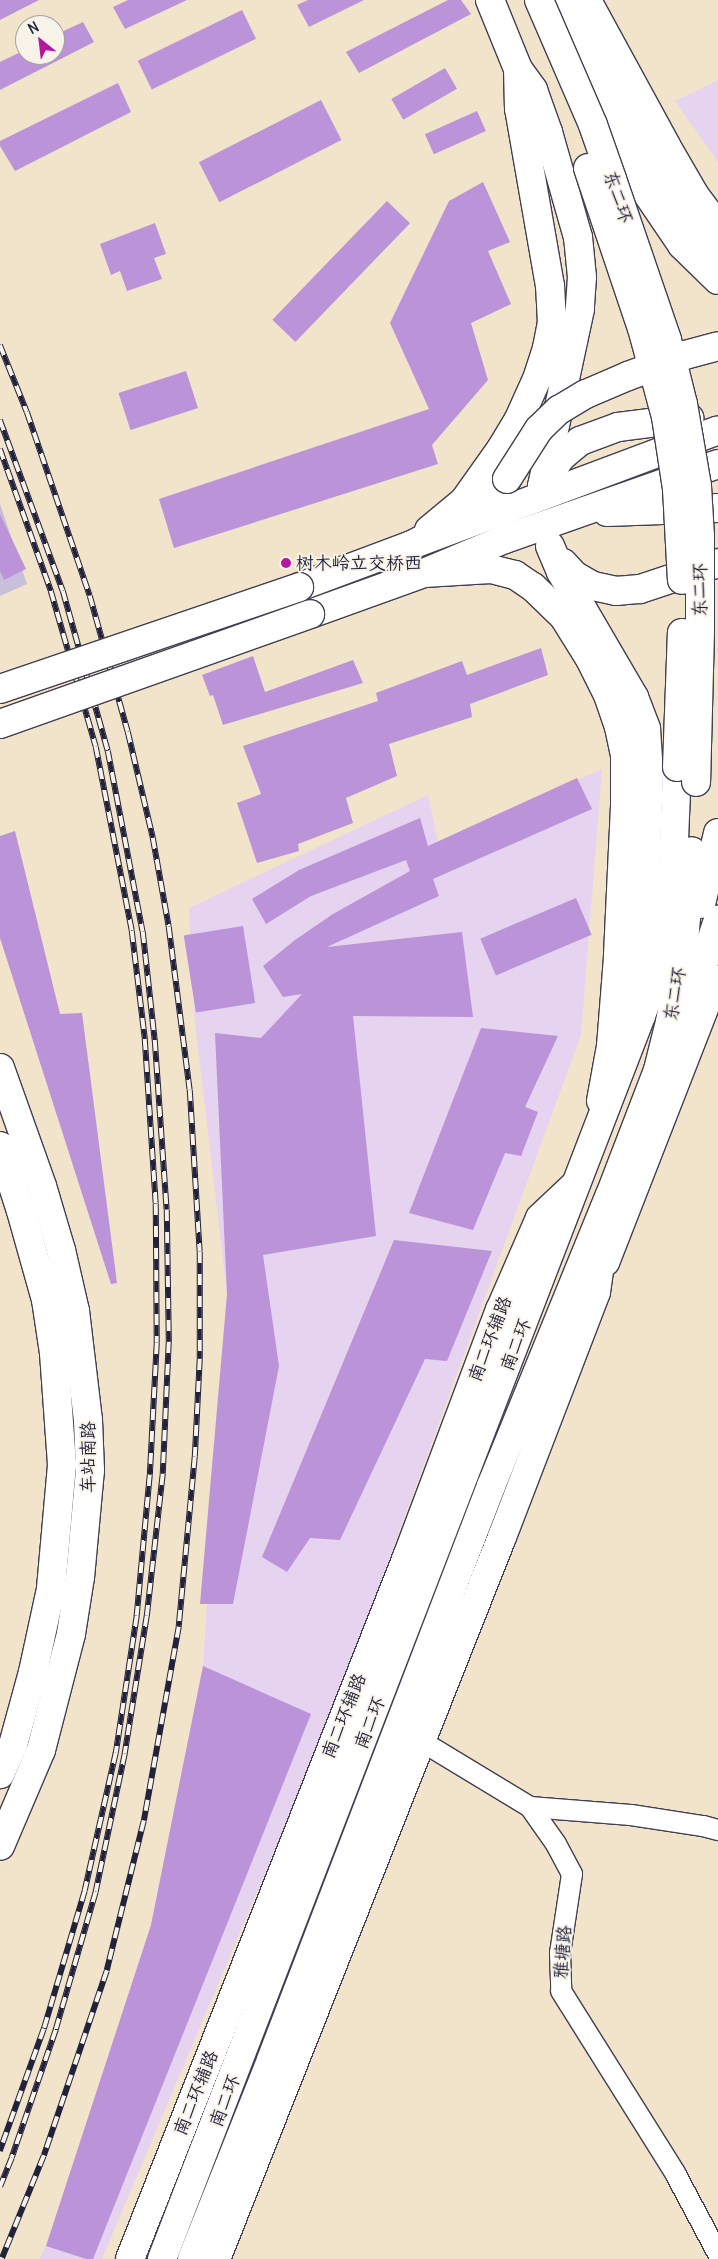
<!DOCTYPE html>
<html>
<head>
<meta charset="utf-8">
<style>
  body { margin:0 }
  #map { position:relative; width:718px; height:2259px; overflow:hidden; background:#f1e4ca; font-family:Delius,"LXGW WenKai TC",sans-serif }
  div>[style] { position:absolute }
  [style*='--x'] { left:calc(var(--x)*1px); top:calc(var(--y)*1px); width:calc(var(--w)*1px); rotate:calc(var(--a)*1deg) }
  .built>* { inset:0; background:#e6d3f0 }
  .industrial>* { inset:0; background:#c8c0d8 }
  .building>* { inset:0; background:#ba93d9; transform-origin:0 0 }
  .roads { filter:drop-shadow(1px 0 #413f50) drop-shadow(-1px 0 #413f50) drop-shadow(0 1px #413f50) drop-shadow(0 -1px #413f50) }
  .minor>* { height:20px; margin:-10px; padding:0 10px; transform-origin:10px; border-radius:10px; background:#fff }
  .tertiary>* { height:24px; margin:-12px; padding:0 12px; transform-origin:12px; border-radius:12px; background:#fff }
  .secondary>* { height:28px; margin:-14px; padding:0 14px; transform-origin:14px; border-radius:14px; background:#fff }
  .primary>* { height:28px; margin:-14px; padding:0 14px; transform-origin:14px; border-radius:14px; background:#fff }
  .trunk>* { height:28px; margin:-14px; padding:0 14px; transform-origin:14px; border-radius:14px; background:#fff }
  .rail>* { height:5.5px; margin-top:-2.75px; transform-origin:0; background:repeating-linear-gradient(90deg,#f7f3e8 0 11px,#22223b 0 22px); box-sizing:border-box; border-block:1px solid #22223b }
  .bridges { filter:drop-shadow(1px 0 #413f50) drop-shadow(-1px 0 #413f50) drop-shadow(0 1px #413f50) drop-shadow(0 -1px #413f50) }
  .primary-bridge>* { height:28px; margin:-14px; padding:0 14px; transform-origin:14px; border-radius:14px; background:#fff }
  .trunk-bridge>* { height:28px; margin:-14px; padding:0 14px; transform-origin:14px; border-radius:14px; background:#fff }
  .dots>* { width:14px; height:14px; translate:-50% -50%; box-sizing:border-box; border:2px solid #f7f3e8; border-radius:50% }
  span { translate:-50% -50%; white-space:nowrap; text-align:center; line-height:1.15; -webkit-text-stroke:4px #f7f3e8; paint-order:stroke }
  .street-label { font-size:18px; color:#22223b }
  .poi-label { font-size:18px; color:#22223b }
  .left { translate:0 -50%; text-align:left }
  .north { position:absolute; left:15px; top:15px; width:50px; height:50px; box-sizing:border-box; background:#f7f3e8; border:1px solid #a29fa3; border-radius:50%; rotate:331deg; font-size:14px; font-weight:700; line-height:20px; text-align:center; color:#22223b }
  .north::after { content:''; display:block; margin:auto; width:18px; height:22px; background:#b5179e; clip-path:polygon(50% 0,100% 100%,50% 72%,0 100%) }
</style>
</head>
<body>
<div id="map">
  <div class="built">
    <i style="clip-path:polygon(718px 80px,718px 162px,675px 101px)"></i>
    <i style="clip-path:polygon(602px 769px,581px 1035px,333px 1712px,102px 2259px,39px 2259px,46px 2246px,151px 1925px,203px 1666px,227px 1294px,194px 1014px,189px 908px,428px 795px,438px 842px)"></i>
  </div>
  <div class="industrial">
    <i style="clip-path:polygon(0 504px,27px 584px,0 596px)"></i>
  </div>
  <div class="building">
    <i style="clip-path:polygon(0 0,39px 0,0 20px)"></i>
    <i style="clip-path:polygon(128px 0,187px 0,125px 29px,113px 7px)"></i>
    <i style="clip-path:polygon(308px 0,364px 0,309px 27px,297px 5px)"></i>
    <i style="clip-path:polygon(448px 0,461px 0,471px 14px,359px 73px,346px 52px)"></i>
    <i style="left:242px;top:10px;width:32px;height:116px;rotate:64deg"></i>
    <i style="clip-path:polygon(83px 22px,94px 42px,0 90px,0 62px,25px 50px,25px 55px,55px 55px,55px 35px)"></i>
    <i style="left:445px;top:68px;width:24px;height:62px;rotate:60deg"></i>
    <i style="clip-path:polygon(118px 83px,131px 112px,15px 171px,0 146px,0 141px)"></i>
    <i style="left:321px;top:100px;width:45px;height:137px;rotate:63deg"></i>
    <i style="left:477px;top:111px;width:22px;height:57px;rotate:66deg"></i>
    <i style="clip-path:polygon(483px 182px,510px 242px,488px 251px,511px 304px,471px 323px,488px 380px,432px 445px,438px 464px,174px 548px,159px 499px,429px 409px,390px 323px,449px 201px)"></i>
    <i style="left:387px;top:201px;width:32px;height:165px;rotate:44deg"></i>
    <i style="clip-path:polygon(155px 223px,166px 254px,154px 258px,162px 279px,127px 291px,120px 271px,111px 275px,100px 244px)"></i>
    <i style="left:186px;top:371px;width:39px;height:71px;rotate:72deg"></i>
    <i style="clip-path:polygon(0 514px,26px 569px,4px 580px,0 571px)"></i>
    <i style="clip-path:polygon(541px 648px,548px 675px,470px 704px,472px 717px,389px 744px,397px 776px,346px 798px,353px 823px,298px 844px,299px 851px,257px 863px,237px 803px,261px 794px,243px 746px,378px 701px,376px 693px,462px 661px,467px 675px)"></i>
    <i style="clip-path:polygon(253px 656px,265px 692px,353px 660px,363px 683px,223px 725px,213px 695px,210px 696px,202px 675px)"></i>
    <i style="clip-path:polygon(577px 778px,592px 809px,433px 879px,439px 896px,327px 947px,462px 932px,473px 1017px,353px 1016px,376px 1236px,263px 1255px,279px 1366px,233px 1604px,200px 1604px,227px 1294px,215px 1033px,261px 1038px,302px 994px,283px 997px,263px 966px,295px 940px,333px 914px,410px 871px,406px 860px,311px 896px,266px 924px,252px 899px,299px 870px,420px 818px,428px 846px)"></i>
    <i style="clip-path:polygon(15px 831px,60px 1014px,82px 1013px,117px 1283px,111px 1284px,0 938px,0 836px)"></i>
    <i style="left:576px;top:898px;width:40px;height:104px;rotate:67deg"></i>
    <i style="left:243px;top:926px;width:78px;height:60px;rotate:81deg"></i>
    <i style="clip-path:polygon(481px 1028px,558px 1036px,525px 1107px,538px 1112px,521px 1156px,505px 1153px,473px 1230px,409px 1213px)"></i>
    <i style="clip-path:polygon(394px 1240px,492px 1251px,447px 1361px,425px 1359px,340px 1540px,310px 1538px,287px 1572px,262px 1557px)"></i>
    <i style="clip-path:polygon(203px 1666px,311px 1714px,93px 2259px,86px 2259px,46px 2246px,151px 1925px)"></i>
  </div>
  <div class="roads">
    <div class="minor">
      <i style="--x:421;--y:1741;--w:127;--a:31.2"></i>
      <i style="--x:530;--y:1807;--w:45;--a:54.9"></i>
      <i style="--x:556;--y:1844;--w:34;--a:62"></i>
      <i style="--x:572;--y:1874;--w:80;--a:98.6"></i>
      <i style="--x:560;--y:1953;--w:38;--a:88"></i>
      <i style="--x:561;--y:1991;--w:215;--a:57.9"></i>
      <i style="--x:675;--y:2173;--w:92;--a:62"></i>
      <i style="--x:530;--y:1807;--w:101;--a:4.5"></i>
      <i style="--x:631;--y:1815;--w:73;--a:8.7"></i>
      <i style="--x:703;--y:1826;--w:16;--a:15"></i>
    </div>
    <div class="tertiary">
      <i style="--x:589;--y:0;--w:165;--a:61.4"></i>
      <i style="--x:668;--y:145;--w:58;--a:59.9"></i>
      <i style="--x:697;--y:195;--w:35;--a:53"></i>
      <i style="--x:607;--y:1263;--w:306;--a:-68.7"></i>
    </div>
    <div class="secondary">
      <i style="--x:130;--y:2259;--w:755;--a:-68.47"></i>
      <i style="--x:407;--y:1557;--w:264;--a:-69.4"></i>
      <i style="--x:500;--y:1310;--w:100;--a:-66.5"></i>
      <i style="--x:540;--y:1218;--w:47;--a:-43.3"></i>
      <i style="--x:216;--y:2259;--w:777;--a:-68.39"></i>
      <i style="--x:502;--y:1537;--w:262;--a:-69"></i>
      <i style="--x:596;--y:1292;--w:77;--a:-81.8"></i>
    </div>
    <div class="primary">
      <i style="--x:596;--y:46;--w:166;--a:62"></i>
      <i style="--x:674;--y:193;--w:51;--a:52.9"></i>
      <i style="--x:705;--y:234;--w:18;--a:45"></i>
      <i style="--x:542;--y:486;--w:35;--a:-57"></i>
      <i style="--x:561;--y:457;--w:25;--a:-40"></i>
      <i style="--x:580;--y:441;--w:40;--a:-20.2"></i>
      <i style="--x:618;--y:427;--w:72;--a:-7.2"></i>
      <i style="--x:607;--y:512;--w:111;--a:-2.1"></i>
      <i style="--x:429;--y:530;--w:45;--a:-39.6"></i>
      <i style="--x:464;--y:501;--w:64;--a:-54.6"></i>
      <i style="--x:501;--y:449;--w:33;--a:-59"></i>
      <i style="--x:518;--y:421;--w:46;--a:-65.7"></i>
      <i style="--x:537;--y:379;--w:33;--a:-72"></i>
      <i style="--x:547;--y:348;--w:25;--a:-79"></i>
      <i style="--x:552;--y:323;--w:37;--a:-93"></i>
      <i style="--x:550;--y:286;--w:180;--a:-99.9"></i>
      <i style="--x:519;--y:109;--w:40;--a:-91.4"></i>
      <i style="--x:424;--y:573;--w:67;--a:-3.4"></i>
      <i style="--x:491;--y:569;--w:25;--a:14"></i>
      <i style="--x:515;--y:575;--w:22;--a:34"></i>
      <i style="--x:533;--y:587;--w:43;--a:44.1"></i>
      <i style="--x:564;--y:617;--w:49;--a:58.2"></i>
      <i style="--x:590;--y:659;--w:40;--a:63.4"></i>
      <i style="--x:608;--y:695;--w:34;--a:71"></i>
      <i style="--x:619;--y:727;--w:29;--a:78"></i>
      <i style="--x:625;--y:755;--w:51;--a:90"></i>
      <i style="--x:625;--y:806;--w:151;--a:92.7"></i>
      <i style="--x:618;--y:957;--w:89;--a:94.5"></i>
      <i style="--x:611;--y:1046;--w:56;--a:100.3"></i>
      <i style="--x:299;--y:587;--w:447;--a:-20.5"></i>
      <i style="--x:310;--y:614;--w:121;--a:-19.8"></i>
      <i style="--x:424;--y:573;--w:88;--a:-22.8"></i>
      <i style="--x:505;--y:539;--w:226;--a:-19.4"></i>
      <i style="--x:671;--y:1041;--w:60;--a:-65.6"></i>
      <i style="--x:696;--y:986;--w:70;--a:-71.6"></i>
      <i style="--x:0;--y:1068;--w:125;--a:70.4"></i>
      <i style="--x:42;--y:1186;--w:67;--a:73.5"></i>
      <i style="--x:61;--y:1250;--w:63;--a:77.1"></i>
      <i style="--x:75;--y:1311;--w:110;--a:83.2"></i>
      <i style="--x:88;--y:1420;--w:50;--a:87.7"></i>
      <i style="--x:90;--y:1470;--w:107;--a:95.3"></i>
      <i style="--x:80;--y:1577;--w:58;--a:99"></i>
      <i style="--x:71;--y:1634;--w:120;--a:104.5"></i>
      <i style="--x:41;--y:1750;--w:104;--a:113.1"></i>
      <i style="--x:0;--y:1146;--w:68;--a:72.1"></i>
      <i style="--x:21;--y:1211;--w:92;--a:74.3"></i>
      <i style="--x:46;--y:1300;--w:54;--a:81.4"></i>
      <i style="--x:54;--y:1353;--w:112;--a:85.9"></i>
      <i style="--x:62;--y:1465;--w:124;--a:95.1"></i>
      <i style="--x:51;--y:1589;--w:85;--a:102.2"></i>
      <i style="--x:33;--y:1672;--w:76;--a:105.3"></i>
      <i style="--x:13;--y:1745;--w:32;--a:114"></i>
    </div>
    <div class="trunk">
      <i style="--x:490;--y:0;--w:74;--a:67.9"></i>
      <i style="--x:518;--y:69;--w:26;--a:54"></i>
      <i style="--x:533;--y:90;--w:45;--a:70.3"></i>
      <i style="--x:548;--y:132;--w:109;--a:74.1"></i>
      <i style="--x:578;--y:237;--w:40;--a:84.3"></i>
      <i style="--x:582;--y:277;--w:32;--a:94"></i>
      <i style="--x:580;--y:309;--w:181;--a:102.1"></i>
      <i style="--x:568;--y:0;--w:169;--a:68.9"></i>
      <i style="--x:629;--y:158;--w:34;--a:64"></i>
      <i style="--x:644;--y:189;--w:68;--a:55.8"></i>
      <i style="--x:682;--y:245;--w:50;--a:44.2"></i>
      <i style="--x:550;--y:546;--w:28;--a:67"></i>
      <i style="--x:561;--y:572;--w:145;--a:59.7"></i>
      <i style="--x:634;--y:697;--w:34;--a:69"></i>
      <i style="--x:646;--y:729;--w:44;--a:86.1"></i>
      <i style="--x:649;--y:773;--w:134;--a:92.1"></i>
      <i style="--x:644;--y:907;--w:106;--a:97.6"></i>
      <i style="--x:404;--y:549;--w:72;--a:-27.3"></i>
      <i style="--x:468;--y:516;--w:24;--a:-36"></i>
      <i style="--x:487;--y:502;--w:30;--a:-49"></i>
      <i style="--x:563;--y:563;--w:16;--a:47"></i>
      <i style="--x:574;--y:575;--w:22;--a:30"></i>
      <i style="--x:593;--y:586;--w:24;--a:12"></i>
      <i style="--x:616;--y:591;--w:24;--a:-5"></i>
      <i style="--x:640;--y:589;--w:82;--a:-18.4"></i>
      <i style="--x:701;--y:904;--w:73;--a:-76.5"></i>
      <i style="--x:162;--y:2259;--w:1332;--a:-68.93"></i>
      <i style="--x:641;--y:1016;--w:49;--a:-70.8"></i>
      <i style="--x:657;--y:970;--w:42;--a:-79"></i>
      <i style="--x:665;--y:929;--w:65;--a:-83"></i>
      <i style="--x:673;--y:864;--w:97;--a:-87.6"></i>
      <i style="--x:192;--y:2259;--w:214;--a:-68.3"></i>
      <i style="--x:271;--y:2060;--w:615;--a:-69.03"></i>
      <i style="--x:491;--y:1486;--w:314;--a:-67.8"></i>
      <i style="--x:610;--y:1195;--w:134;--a:-69"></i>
      <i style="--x:658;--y:1070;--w:49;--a:-76"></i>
      <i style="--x:670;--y:1022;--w:82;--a:-80.2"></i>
      <i style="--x:684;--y:941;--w:90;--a:-84.9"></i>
    </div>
  </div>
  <div class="rail">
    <i style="--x:0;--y:345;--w:72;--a:68.1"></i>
    <i style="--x:27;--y:412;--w:194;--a:71.1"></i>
    <i style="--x:90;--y:596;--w:141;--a:74.4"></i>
    <i style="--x:128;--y:732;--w:109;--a:76.7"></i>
    <i style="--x:153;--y:838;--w:90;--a:79.8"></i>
    <i style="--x:169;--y:927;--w:164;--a:82.7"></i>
    <i style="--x:190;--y:1090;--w:162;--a:86.5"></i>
    <i style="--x:200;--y:1252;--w:107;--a:90"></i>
    <i style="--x:200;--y:1359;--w:98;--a:92.9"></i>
    <i style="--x:195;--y:1457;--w:171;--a:95.4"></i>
    <i style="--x:179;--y:1627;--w:197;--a:100.2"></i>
    <i style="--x:144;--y:1821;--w:154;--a:103.9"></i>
    <i style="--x:107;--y:1971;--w:195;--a:108.8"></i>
    <i style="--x:44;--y:2156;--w:111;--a:112.2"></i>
    <i style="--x:0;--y:420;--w:182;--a:69.8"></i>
    <i style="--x:63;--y:591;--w:166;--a:74.3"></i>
    <i style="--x:108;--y:751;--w:184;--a:79.1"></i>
    <i style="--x:143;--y:932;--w:109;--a:83.7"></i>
    <i style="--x:155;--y:1040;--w:170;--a:86"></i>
    <i style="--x:167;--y:1210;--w:132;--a:89.1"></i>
    <i style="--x:169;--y:1342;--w:132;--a:92.6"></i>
    <i style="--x:163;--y:1474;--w:143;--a:96.4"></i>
    <i style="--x:147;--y:1616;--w:140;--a:99.1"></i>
    <i style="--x:125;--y:1754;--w:141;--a:101.9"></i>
    <i style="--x:96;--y:1892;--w:144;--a:106.2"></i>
    <i style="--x:56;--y:2030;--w:135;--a:109"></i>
    <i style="--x:12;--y:2158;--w:31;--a:112"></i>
    <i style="--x:0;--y:449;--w:151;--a:70.2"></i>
    <i style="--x:51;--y:591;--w:162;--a:73.9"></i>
    <i style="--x:96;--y:747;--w:187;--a:78.9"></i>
    <i style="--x:132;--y:931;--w:109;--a:83.1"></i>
    <i style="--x:145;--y:1039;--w:165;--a:86.2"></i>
    <i style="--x:156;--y:1204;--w:139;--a:89.6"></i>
    <i style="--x:157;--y:1343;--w:132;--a:93"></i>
    <i style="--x:150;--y:1475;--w:142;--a:95.3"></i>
    <i style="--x:137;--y:1616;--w:139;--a:98.7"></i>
    <i style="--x:116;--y:1753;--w:141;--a:102.7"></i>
    <i style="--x:85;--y:1891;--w:144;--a:106.5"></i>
    <i style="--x:44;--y:2029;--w:130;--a:109.8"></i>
  </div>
  <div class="bridges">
    <div class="primary-bridge">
      <i style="--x:0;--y:689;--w:316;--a:-18.8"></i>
      <i style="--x:0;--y:724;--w:329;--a:-19.5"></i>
    </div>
    <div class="trunk-bridge">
      <i style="--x:539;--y:0;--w:136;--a:66.6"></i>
      <i style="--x:593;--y:125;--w:57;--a:70.6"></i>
      <i style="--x:612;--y:179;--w:170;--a:71.1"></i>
      <i style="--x:667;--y:340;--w:66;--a:76"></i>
      <i style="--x:683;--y:404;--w:83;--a:80.3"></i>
      <i style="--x:697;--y:486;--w:50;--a:86.6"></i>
      <i style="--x:700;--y:536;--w:96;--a:90"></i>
      <i style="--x:700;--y:632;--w:150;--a:91.5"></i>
      <i style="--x:588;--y:168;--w:169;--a:71.4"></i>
      <i style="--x:642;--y:328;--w:92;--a:74.9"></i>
      <i style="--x:666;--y:417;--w:73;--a:81.3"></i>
      <i style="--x:677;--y:489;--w:91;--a:86.9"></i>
      <i style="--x:507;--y:479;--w:59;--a:-57.4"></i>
      <i style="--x:539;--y:429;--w:28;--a:-44"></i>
      <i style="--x:559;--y:410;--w:31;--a:-31"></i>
      <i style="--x:586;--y:394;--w:46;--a:-23.2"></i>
      <i style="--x:628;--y:376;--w:61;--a:-20.2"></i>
      <i style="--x:685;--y:355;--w:34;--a:-15"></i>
      <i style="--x:677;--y:767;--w:134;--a:-87.9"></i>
    </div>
  </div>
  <div class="dots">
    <i style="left:286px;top:563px;background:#b5179e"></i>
  </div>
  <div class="street-label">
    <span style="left:618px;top:197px;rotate:71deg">东二环</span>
    <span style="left:700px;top:590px;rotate:-90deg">东二环</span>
    <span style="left:675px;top:994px;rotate:-80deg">东二环</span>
    <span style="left:490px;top:1339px;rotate:-69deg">南二环辅路</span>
    <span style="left:516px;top:1345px;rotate:-69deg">南二环</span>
    <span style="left:88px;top:1457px;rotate:-90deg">车站南路</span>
    <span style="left:344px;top:1716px;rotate:-68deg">南二环辅路</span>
    <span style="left:370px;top:1723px;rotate:-69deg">南二环</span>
    <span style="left:563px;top:1952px;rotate:-86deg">雅塘路</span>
    <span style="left:196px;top:2093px;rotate:-68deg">南二环辅路</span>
    <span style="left:225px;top:2101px;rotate:-69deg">南二环</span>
  </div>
  <div class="poi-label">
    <span class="left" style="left:296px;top:563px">树木岭立交桥西</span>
  </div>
  <div class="north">N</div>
</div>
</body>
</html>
